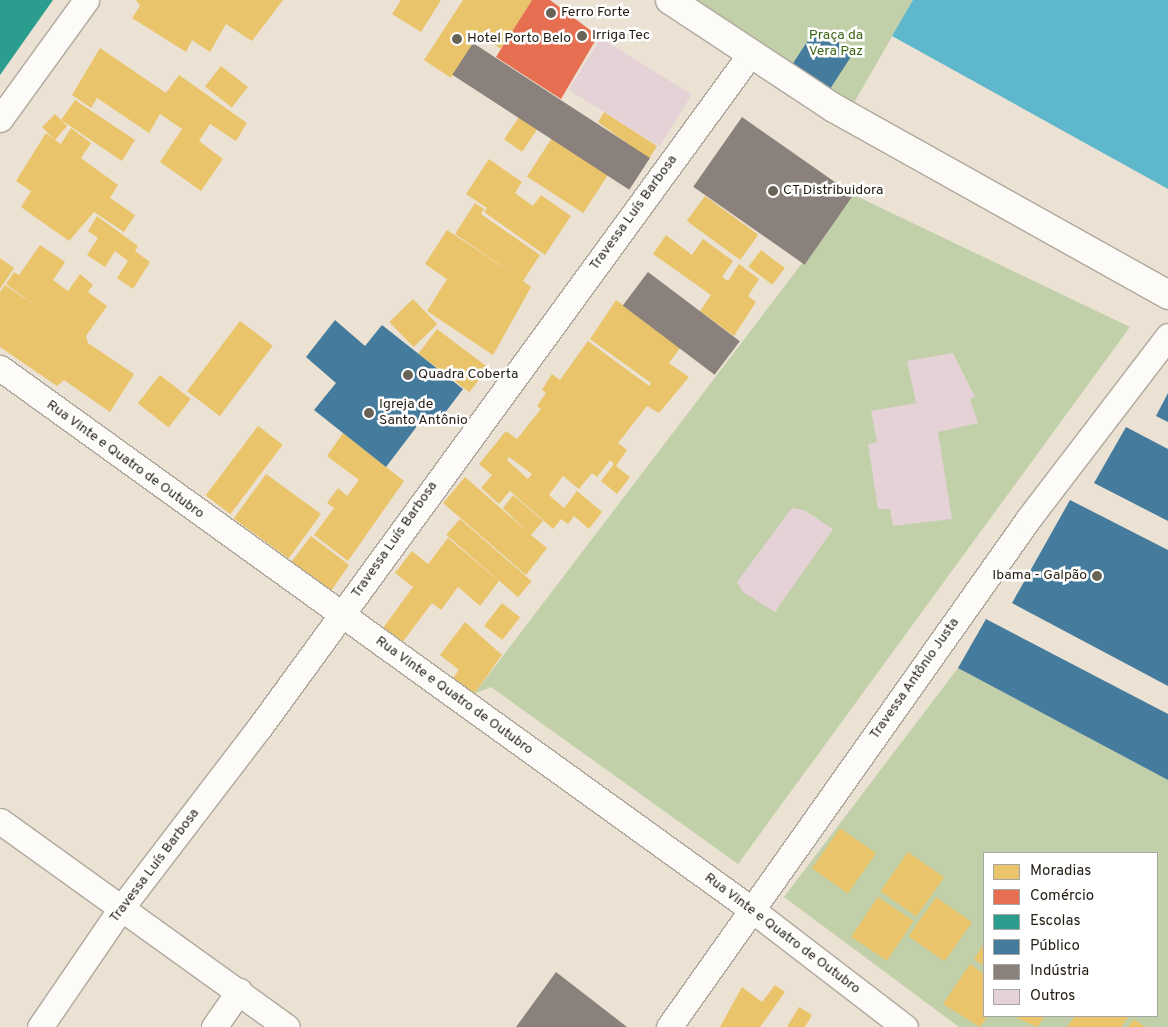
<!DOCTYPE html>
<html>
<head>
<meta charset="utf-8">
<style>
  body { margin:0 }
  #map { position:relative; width:1168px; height:1027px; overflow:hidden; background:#ebe2d3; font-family:Overpass,sans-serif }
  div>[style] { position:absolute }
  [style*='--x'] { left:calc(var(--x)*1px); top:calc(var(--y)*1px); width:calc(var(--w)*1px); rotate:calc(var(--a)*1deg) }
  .green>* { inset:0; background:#c1d0a9 }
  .water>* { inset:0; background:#5fb7cc }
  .homes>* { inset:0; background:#e9c46a; transform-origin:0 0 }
  .shops>* { inset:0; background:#e76f51 }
  .schools>* { inset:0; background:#2a9d8f }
  .public>* { inset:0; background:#457b9d; transform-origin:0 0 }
  .industry>* { inset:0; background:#8a817c; transform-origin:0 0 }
  .building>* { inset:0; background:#e5d2d7; transform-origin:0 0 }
  .roads { filter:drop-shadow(1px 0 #afa89d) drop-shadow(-1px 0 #afa89d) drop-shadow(0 1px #afa89d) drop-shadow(0 -1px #afa89d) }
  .street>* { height:25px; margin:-12.5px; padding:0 12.5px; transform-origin:12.5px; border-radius:12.5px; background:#fcfbf8 }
  .secondary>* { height:28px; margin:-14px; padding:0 14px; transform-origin:14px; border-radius:14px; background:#fcfbf8 }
  .dots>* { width:14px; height:14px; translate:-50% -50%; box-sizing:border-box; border:2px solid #fff; border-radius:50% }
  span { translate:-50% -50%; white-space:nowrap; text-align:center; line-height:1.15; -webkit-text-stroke:5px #fff; paint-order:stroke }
  .poi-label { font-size:14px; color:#231d13 }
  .left { translate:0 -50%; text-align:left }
  .right { translate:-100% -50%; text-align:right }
  .park-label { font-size:14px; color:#3b6514 }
  .street-label { font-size:14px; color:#231d13 }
  .legend { position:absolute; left:983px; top:852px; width:175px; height:165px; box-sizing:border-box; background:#fff; border:1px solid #a7a5a1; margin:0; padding:6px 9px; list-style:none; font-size:15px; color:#231d13 }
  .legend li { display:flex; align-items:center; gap:10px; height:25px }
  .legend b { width:25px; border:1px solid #a7a5a1 }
</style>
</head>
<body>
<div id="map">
  <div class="green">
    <i style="clip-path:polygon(687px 0,913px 0,851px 108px)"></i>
    <i style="clip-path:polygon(854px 195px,1130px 327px,738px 864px,491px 687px,474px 694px)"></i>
    <i style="clip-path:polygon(evenodd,958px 668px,1168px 780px,1168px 1027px,959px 1027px,784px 897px,958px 668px,984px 853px,1157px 853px,1157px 1016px,984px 1016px,984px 853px)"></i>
  </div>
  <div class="water">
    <i style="clip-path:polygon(913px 0,1168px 0,1168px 189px,892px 36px)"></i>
  </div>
  <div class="homes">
    <i style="clip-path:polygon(136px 0,283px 0,252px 41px,226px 24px,210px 52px,192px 40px,186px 52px,132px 18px,140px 6px)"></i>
    <i style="clip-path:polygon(401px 0,441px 0,421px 32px,392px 14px)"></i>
    <i style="clip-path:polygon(463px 0,532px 0,501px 49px,479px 34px,451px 78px,424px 60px)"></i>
    <i style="clip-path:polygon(100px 48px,166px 93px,179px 75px,247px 123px,236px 141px,210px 124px,199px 141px,223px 159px,201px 191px,160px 162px,182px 129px,160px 114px,149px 133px,97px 98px,91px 108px,72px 95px)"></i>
    <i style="left:221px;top:66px;width:34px;height:26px;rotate:38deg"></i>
    <i style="clip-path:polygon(75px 100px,135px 140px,122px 161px,61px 120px,67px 126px,55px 140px,61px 144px,71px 128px,91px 143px,81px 158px,118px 185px,110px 198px,135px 215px,124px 232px,94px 212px,69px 241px,21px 207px,31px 191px,16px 181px,46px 133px,55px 140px,42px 127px,55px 114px,61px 120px)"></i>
    <i style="clip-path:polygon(604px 112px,657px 146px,649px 159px,598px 122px)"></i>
    <i style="left:519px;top:117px;width:22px;height:27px;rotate:34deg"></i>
    <i style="left:552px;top:138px;width:67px;height:46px;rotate:33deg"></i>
    <i style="clip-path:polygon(489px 159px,522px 182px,515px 193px,533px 206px,541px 195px,571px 216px,545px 255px,484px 212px,487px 208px,466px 194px)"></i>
    <i style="left:705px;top:196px;width:66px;height:31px;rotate:36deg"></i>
    <i style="clip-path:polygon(475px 203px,484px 209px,481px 214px,540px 255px,523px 281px,531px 287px,493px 355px,427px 311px,447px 279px,425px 264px,447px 230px,518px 277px,455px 234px)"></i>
    <i style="clip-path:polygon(97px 216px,138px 246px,135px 251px,150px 262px,133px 289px,117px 278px,128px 261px,115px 251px,105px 267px,87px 255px,98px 238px,88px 231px)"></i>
    <i style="clip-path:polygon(666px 235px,692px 255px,703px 239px,733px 261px,722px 277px,728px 281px,739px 264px,759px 279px,748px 296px,756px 302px,734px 336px,700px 311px,711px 295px,653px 254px)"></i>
    <i style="clip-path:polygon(40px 245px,65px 262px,53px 280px,68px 291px,80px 274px,93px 285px,88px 292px,107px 306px,86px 336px,88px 343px,134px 374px,110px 412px,64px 380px,57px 386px,0 347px,0 292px,5px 285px,36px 306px,6px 284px,14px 272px,19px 275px)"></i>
    <i style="left:761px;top:250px;width:30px;height:21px;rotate:37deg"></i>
    <i style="clip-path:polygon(0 258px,14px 268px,0 289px)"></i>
    <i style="left:413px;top:299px;width:35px;height:33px;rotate:46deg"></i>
    <i style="clip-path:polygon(evenodd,616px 300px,680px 348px,669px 363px,689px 377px,659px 413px,647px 406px,618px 443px,627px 450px,616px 466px,630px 477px,617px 494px,601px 481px,614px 464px,610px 460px,597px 477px,592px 473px,579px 489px,563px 476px,549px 495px,564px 508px,577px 491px,602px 512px,589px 529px,574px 516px,568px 524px,561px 519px,553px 529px,510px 491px,499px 504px,481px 488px,492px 475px,479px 464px,506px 431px,517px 439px,541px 409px,537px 406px,546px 393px,542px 390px,552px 374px,560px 380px,588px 341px,649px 386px,651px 383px,590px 339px,616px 300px,509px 457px,532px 474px,528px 479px,507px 460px,509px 457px)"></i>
    <i style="left:240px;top:321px;width:41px;height:88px;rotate:37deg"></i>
    <i style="left:437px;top:329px;width:64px;height:31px;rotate:37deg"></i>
    <i style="left:160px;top:375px;width:39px;height:36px;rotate:38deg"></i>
    <i style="left:258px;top:426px;width:31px;height:87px;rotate:37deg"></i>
    <i style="clip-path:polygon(343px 433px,404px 481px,348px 561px,314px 535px,334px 508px,327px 503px,338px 488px,347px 496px,359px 480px,327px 456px)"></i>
    <i style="left:266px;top:474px;width:68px;height:55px;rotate:36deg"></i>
    <i style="clip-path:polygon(465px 477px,528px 532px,503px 508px,513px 495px,543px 521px,531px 535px,547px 548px,526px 575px,443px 503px)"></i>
    <i style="left:460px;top:519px;width:95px;height:21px;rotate:41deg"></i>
    <i style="clip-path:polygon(311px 536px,349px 565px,329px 594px,286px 569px)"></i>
    <i style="clip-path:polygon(448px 538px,499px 581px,480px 606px,458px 587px,441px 610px,432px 603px,402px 643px,383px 628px,413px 587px,395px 573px,412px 551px,428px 564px)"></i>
    <i style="left:502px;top:603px;width:23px;height:29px;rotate:38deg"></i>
    <i style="clip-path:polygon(465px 622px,502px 655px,474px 694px,453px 678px,459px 670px,440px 655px)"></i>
    <i style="left:840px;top:828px;width:44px;height:49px;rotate:35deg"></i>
    <i style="left:908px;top:852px;width:44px;height:48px;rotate:35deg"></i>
    <i style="left:878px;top:897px;width:43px;height:48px;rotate:34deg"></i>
    <i style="left:936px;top:897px;width:44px;height:48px;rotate:35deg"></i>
    <i style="clip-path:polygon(984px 944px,984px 966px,974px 959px)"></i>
    <i style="clip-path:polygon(970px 964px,984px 974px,988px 1016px,980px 1027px,943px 1004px)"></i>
    <i style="clip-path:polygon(775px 985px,785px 992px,760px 1027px,720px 1027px,742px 987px,762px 1002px)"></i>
    <i style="clip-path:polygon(799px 1007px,812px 1015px,805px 1027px,787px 1027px)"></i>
    <i style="clip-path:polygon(1013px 1016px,1045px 1016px,1037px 1027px)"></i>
    <i style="clip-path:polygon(1075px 1016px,1129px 1016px,1121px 1027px,1067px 1027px)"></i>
    <i style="clip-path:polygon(1134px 1019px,1145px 1027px,1128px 1027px)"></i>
  </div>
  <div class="shops">
    <i style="clip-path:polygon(532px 0,550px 0,598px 36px,561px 99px,496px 57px)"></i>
  </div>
  <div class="schools">
    <i style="clip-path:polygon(0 0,53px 0,0 75px)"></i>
  </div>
  <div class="public">
    <i style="left:816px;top:28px;width:45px;height:43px;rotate:33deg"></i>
    <i style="clip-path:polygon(335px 320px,365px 346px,382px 325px,463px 389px,435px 426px,424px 417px,386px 467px,314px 410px,336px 383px,306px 357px)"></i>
    <i style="clip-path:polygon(1168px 393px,1168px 422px,1156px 416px)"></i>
    <i style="clip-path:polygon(1126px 427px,1168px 449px,1168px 521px,1094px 483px)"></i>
    <i style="clip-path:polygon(1070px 500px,1168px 550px,1168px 686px,1012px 603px)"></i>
    <i style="clip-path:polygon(986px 619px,1168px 714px,1168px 780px,958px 668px)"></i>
  </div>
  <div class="industry">
    <i style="left:473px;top:43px;width:211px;height:38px;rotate:33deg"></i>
    <i style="left:742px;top:117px;width:136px;height:85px;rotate:35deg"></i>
    <i style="left:648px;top:272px;width:115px;height:42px;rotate:37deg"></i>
    <i style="clip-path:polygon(556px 972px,627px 1027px,516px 1027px)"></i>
  </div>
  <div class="building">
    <i style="left:601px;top:38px;width:107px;height:61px;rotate:32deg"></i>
    <i style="clip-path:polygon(953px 353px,975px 397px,970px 399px,978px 423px,938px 432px,952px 519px,893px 526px,890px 509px,878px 509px,868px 444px,877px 442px,871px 411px,916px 403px,907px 361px)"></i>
    <i style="clip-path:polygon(792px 508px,804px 510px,833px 529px,775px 612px,743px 592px,737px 582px)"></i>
  </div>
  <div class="roads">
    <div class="street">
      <i style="--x:0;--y:119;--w:147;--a:-54.1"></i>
      <i style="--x:0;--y:368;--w:926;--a:35.77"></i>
      <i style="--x:751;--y:909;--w:194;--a:37.5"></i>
      <i style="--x:0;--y:821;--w:353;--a:35.7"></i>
      <i style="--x:40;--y:1027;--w:145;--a:-55.7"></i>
      <i style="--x:122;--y:907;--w:225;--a:-52.6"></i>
      <i style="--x:259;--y:728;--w:835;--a:-53.91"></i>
      <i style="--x:214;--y:1027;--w:44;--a:-55.2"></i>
      <i style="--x:669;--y:1027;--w:623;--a:-54.73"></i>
      <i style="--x:1029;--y:518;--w:229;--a:-52.6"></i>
    </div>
    <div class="secondary">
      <i style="--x:670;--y:0;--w:196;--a:33.4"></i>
      <i style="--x:834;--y:108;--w:383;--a:29.2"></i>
    </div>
  </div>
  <div class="dots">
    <i style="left:551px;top:13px;background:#696256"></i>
    <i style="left:582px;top:36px;background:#696256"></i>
    <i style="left:457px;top:39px;background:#696256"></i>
    <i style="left:773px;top:191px;background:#696256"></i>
    <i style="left:408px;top:375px;background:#696256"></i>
    <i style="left:369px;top:413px;background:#696256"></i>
    <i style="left:1097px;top:576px;background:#696256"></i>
  </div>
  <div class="poi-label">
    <span class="left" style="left:561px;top:13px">Ferro Forte</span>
    <span class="left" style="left:592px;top:36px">Irriga Tec</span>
    <span class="left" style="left:467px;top:39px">Hotel Porto Belo</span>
    <span class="left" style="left:783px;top:191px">CT Distribuidora</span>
    <span class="left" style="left:418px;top:375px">Quadra Coberta</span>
    <span class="left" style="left:379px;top:413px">Igreja de<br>Santo Antônio</span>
    <span class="right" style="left:1087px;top:576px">Ibama - Galpão</span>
  </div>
  <div class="park-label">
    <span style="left:836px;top:44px">Praça da<br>Vera Paz</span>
  </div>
  <div class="street-label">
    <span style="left:634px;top:213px;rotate:-54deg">Travessa Luís Barbosa</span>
    <span style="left:125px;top:460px;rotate:36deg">Rua Vinte e Quatro de Outubro</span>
    <span style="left:395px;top:540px;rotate:-55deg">Travessa Luís Barbosa</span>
    <span style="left:915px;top:679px;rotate:-55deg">Travessa Antônio Justa</span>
    <span style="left:454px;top:696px;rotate:36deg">Rua Vinte e Quatro de Outubro</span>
    <span style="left:155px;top:866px;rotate:-53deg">Travessa Luís Barbosa</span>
    <span style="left:782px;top:934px;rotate:37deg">Rua Vinte e Quatro de Outubro</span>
  </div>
  <ul class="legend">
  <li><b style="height:14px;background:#e9c46a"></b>Moradias</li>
  <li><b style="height:14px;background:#e76f51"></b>Comércio</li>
  <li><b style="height:14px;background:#2a9d8f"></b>Escolas</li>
  <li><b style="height:14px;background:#457b9d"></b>Público</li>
  <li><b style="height:14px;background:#8a817c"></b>Indústria</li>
  <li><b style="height:14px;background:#e5d2d7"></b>Outros</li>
  </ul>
</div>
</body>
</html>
